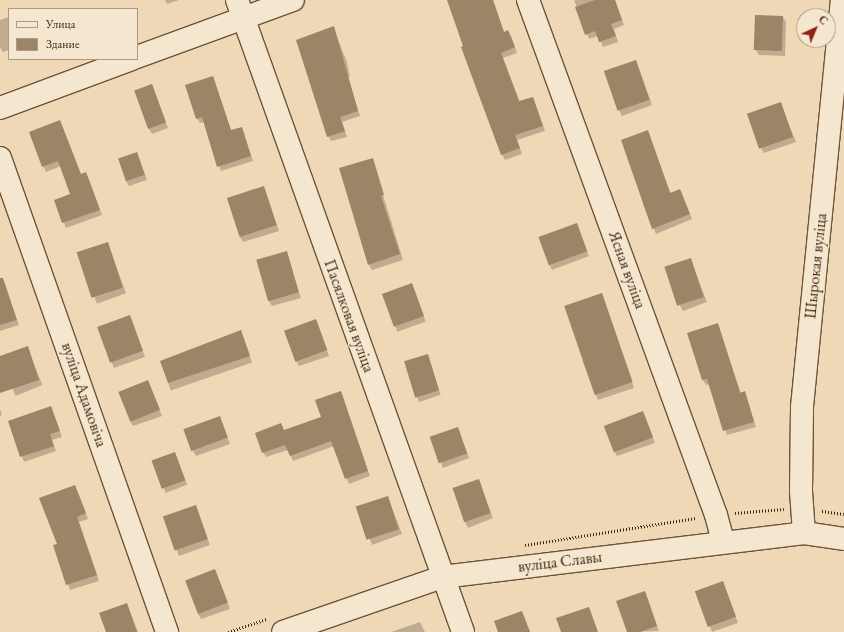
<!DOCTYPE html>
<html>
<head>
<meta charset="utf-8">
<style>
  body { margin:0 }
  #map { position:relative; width:844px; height:632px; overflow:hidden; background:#efd8b5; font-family:"EB Garamond",serif }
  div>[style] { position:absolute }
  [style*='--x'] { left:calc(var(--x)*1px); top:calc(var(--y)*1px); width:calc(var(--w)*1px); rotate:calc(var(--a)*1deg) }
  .shadow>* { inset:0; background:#0003; transform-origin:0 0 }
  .building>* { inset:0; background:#9c8466; transform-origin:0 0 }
  .path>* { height:2.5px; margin-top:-1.25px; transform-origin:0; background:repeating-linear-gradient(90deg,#432810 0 1px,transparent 0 3px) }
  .roads { filter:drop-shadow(1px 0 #6e5439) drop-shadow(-1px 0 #6e5439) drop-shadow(0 1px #6e5439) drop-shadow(0 -1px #6e5439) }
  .minor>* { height:22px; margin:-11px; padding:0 11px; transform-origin:11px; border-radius:11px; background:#f5e6cf }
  span { translate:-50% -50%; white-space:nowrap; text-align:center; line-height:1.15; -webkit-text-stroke:3px #f5e6cf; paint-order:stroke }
  .street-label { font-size:16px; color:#432810 }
  .legend { position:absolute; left:8px; top:8px; width:130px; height:52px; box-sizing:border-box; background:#f5e6cf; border:1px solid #ae9a83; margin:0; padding:5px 7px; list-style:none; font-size:12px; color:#432810 }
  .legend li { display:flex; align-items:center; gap:8px; height:20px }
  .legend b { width:20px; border:1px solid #ae9a83 }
  .north { position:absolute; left:796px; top:8px; width:40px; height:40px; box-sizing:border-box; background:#f5e6cf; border:1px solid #ae9a83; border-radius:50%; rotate:44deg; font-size:11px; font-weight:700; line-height:16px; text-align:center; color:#432810 }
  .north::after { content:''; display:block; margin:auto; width:14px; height:18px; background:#8f2418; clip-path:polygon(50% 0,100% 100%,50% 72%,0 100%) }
</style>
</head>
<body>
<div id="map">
  <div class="shadow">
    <i style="clip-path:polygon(165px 0,179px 0,167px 4px)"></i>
    <i style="clip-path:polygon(448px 0,493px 0,504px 33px,508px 31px,511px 36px,517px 53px,503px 58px,520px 102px,533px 98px,545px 131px,517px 140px,522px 154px,505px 160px,502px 154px)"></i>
    <i style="clip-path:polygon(574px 0,615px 0,624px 25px,614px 29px,618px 42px,603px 47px,598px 36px,589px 39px)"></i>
    <i style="clip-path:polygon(9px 17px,9px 50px,3px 52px,0 47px,0 20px)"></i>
    <i style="clip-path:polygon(783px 17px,786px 22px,785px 56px,759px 55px,756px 50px)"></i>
    <i style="clip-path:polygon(333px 27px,347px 62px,350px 77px,348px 77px,360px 116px,342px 122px,347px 137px,331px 141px,328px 136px)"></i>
    <i style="clip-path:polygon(636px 61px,652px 105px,622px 116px,619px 110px)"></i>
    <i style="clip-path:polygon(213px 77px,231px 131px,242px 128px,253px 161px,221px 171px,204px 122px,200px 123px,197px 118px)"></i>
    <i style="clip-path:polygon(152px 85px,168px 128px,152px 134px,149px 129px)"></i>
    <i style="clip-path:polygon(780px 103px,796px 142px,764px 153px,761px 148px)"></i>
    <i style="clip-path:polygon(60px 122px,81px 175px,86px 174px,89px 179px,102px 215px,66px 228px,55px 200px,72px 194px,61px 166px,46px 172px,30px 133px)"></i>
    <i style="clip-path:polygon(650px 137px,671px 194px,680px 190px,692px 219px,656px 234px,643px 204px)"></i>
    <i style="clip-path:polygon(137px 153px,147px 180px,129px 186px,126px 181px)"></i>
    <i style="clip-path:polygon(372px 159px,403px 260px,372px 270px,369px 265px)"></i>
    <i style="clip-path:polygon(264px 187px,279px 231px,243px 242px,240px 237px)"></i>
    <i style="clip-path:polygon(576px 224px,589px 256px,552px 270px,549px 264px)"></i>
    <i style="left:110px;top:249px;width:47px;height:31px;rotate:70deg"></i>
    <i style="clip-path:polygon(286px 252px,301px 298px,272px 306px,269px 301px)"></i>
    <i style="clip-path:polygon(690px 259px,707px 302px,683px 311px,680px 306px)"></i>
    <i style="left:412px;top:284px;width:40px;height:30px;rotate:70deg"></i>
    <i style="clip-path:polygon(6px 291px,19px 325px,0 331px,0 293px)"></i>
    <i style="clip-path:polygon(602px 294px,634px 388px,598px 400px,582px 360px,585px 360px)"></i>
    <i style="clip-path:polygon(132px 322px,145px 357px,114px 368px,98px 328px)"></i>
    <i style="clip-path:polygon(318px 325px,329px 356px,299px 366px,296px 361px)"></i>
    <i style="clip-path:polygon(718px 325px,741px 393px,744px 392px,747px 398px,756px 427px,727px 435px,710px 384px,706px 385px,703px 380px,688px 334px)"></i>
    <i style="left:243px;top:336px;width:28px;height:86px;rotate:71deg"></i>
    <i style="left:27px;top:347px;width:41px;height:29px;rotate:68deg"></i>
    <i style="left:427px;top:355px;width:42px;height:23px;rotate:71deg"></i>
    <i style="clip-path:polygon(148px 381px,162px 416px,133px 426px,130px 421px)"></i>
    <i style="clip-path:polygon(341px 392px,370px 476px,349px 484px,334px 446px,293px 461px,288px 450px,266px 457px,263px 452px,284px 431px,322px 417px)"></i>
    <i style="clip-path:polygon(51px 407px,62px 437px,52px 440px,56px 451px,24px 462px,9px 421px)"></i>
    <i style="clip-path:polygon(0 409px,2px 415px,0 416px)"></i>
    <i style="clip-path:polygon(643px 412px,655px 443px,617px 456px,614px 451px)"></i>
    <i style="clip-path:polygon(219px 417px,230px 444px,196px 456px,193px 451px)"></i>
    <i style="left:458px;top:429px;width:31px;height:28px;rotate:69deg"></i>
    <i style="left:175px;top:453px;width:34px;height:23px;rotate:69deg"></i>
    <i style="clip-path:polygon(478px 480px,493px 518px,468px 528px,465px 522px)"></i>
    <i style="clip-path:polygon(75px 486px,88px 519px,79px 522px,99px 581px,70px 590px,54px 546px,58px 545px)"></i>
    <i style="clip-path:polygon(390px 503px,402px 534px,372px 545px,358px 508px)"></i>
    <i style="clip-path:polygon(198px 512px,210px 545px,179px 556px,164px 518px)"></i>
    <i style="clip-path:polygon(215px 570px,230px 609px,201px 619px,198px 614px)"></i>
    <i style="clip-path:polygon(725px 588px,738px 623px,712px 632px,696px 592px)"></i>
    <i style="clip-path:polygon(647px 597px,659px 631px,628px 632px)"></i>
    <i style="clip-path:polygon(127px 604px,138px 632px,107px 632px)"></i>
    <i style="clip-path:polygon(522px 612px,530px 632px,499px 632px)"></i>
    <i style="clip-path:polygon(420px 622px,425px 632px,391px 632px)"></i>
  </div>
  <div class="building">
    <i style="clip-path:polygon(447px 0,493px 0,504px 32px,508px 30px,515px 47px,501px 53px,519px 101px,533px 97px,543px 126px,515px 135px,520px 148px,501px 155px,461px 47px,463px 46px)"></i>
    <i style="clip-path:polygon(595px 0,615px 0,622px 20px,611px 24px,616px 36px,599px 42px,595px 31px,585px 35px,575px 7px)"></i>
    <i style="left:755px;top:15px;width:28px;height:35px;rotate:2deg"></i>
    <i style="clip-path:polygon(334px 26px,358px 111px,340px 117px,345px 131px,327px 137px,296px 40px)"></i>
    <i style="left:636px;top:60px;width:42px;height:34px;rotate:71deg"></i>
    <i style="clip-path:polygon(213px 76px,231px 130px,242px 127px,251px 156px,217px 167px,202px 117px,196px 119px,185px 85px)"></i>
    <i style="left:152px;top:84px;width:41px;height:19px;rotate:70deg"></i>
    <i style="left:781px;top:102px;width:37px;height:36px;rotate:71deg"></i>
    <i style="clip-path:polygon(60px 120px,81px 174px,86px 172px,100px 210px,62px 223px,54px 200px,70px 194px,58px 161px,42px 167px,29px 132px)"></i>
    <i style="clip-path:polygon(648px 130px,670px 193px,680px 189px,690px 214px,652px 229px,621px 140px)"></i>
    <i style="left:137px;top:152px;width:24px;height:20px;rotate:71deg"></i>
    <i style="clip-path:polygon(373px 158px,384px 195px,381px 196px,400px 254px,368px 265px,339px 168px)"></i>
    <i style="left:264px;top:186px;width:41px;height:39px;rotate:72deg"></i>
    <i style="left:577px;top:223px;width:30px;height:41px;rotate:70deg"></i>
    <i style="left:108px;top:242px;width:48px;height:33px;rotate:72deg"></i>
    <i style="left:287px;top:251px;width:43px;height:32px;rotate:74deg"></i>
    <i style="left:691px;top:258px;width:41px;height:28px;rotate:72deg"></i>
    <i style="clip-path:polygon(0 278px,3px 278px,17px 320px,0 325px)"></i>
    <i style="left:412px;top:283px;width:35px;height:32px;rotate:70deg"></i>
    <i style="left:602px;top:293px;width:94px;height:40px;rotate:71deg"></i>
    <i style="left:130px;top:315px;width:38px;height:35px;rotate:70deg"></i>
    <i style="left:316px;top:319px;width:33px;height:34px;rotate:70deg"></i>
    <i style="clip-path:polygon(718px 323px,740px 393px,745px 391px,754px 422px,723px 431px,707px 379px,702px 380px,687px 333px)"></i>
    <i style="clip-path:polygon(241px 330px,250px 356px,168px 383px,160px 361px)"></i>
    <i style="clip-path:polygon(28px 346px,39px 380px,0 393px,0 356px)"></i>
    <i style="left:428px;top:354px;width:38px;height:25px;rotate:73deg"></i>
    <i style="left:148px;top:380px;width:32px;height:32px;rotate:68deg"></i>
    <i style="clip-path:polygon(341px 391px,368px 471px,345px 479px,331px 441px,290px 456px,285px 445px,262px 453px,255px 433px,281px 423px,284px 430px,321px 417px,315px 400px)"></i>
    <i style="clip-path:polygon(51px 406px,60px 431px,50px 434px,54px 446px,20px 457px,8px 421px)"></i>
    <i style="left:643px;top:411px;width:28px;height:42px;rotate:69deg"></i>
    <i style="left:220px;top:416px;width:23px;height:39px;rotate:70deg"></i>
    <i style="left:458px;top:427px;width:28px;height:30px;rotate:71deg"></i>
    <i style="left:175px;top:452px;width:30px;height:25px;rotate:70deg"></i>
    <i style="left:479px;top:479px;width:36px;height:28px;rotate:71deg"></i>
    <i style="clip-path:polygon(75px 485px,86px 513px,77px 517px,97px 575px,66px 585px,53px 545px,57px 544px,39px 498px)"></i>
    <i style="left:388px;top:496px;width:35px;height:34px;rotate:72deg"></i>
    <i style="left:196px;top:505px;width:36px;height:35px;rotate:71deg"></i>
    <i style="left:215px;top:569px;width:36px;height:32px;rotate:69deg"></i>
    <i style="left:723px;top:581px;width:38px;height:30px;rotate:70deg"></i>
    <i style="clip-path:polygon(645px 591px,657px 626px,640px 632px,627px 632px,616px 601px)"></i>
    <i style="clip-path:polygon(127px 603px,137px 632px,106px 632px,99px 613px)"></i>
    <i style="clip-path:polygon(589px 607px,598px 632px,561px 632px,556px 618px)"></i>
    <i style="clip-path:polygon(522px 611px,530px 632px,498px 632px,494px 621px)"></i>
  </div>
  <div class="path">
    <i style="--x:822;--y:511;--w:22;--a:8"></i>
    <i style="--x:735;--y:513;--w:49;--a:-4.7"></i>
    <i style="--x:525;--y:545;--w:173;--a:-9"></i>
    <i style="--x:228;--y:632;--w:41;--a:-18.4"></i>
  </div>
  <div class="roads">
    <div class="minor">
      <i style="--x:237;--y:0;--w:671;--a:70.32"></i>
      <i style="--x:528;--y:0;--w:548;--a:69.95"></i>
      <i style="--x:716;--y:515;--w:27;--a:75"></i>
      <i style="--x:137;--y:57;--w:166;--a:-20.1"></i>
      <i style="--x:0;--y:108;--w:141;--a:-20.4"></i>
      <i style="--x:0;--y:158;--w:503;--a:70.59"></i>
      <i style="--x:804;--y:533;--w:42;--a:-94.1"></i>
      <i style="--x:801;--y:491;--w:84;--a:-89.3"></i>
      <i style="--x:802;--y:407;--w:409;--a:-84.4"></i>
      <i style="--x:283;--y:632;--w:168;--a:-19.1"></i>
      <i style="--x:442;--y:577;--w:365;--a:-6.9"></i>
      <i style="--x:804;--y:533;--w:40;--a:8.5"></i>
    </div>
  </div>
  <div class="street-label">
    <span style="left:816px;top:266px;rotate:-84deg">Шырокая вуліца</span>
    <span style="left:627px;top:270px;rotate:70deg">Ясная вуліца</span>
    <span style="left:349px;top:316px;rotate:70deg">Пасялковая вуліца</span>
    <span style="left:84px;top:395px;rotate:71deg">вуліца Адамовіча</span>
    <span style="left:560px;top:562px;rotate:-7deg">вуліца Славы</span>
  </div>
  <ul class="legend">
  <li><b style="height:5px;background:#f5e6cf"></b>Улица</li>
  <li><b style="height:11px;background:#9c8466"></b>Здание</li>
  </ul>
  <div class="north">С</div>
</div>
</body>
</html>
